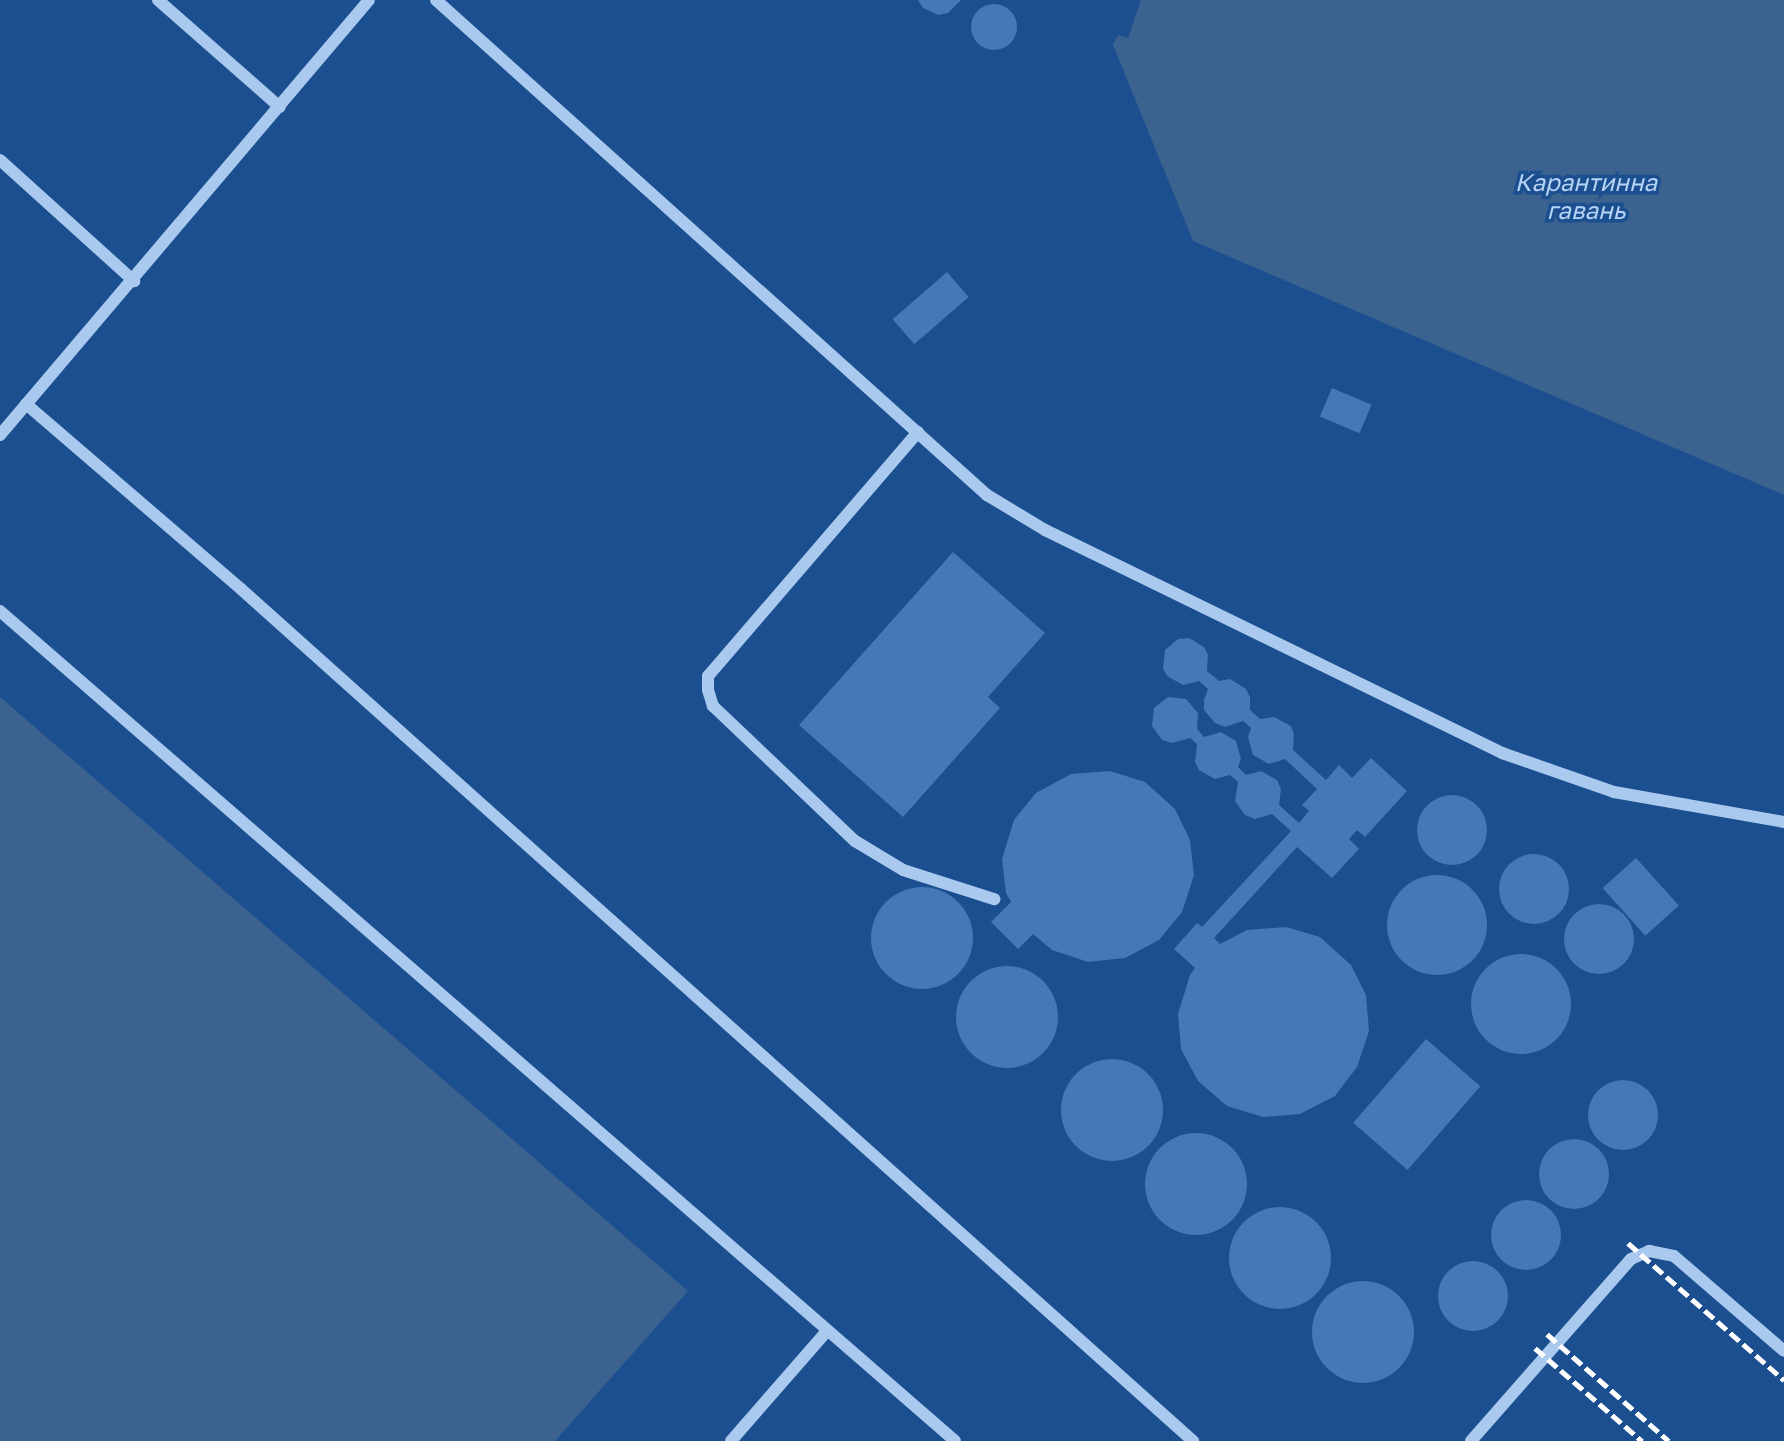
<!DOCTYPE html>
<html>
<head>
<meta charset="utf-8">
<style>
  body { margin:0 }
  #map { position:relative; width:1784px; height:1441px; overflow:hidden; background:#1b4f8f; font-family:"Golos Text",sans-serif }
  div>[style] { position:absolute }
  [style*='--x'] { left:calc(var(--x)*1px); top:calc(var(--y)*1px); width:calc(var(--w)*1px); rotate:calc(var(--a)*1deg) }
  .water>* { inset:0; background:#3c6290 }
  .building>* { inset:0; background:#4478b7; transform-origin:0 0 }
  .round { border-radius:50% }
  .minor>* { height:12px; margin:-6px; padding:0 6px; transform-origin:6px; border-radius:6px; background:#a9c9ee }
  .rail>* { height:5px; margin-top:-2.5px; transform-origin:0; background:repeating-linear-gradient(90deg,#fff 0 12px,transparent 0 17px) }
  span { translate:-50% -50%; white-space:nowrap; text-align:center; line-height:1.15; -webkit-text-stroke:7px #1b4f8f; paint-order:stroke }
  .water-label { font-size:24px; color:#b5d3f5; font-style:italic }
</style>
</head>
<body>
<div id="map">
  <div class="water">
    <i style="clip-path:polygon(1141px 0,1784px 0,1784px 495px,1193px 241px,1113px 45px,1118px 35px,1128px 38px)"></i>
    <i style="clip-path:polygon(0 697px,688px 1291px,555px 1441px,0 1441px)"></i>
  </div>
  <div class="building">
    <i style="clip-path:polygon(918px 0,961px 0,948px 13px,938px 15px,923px 8px)"></i>
    <i class="round" style="left:971px;top:4px;width:46px;height:46px"></i>
    <i style="left:947px;top:272px;width:33px;height:72px;rotate:49deg"></i>
    <i style="left:1332px;top:388px;width:43px;height:31px;rotate:23deg"></i>
    <i style="clip-path:polygon(953px 552px,1045px 633px,988px 697px,1000px 708px,903px 817px,799px 725px)"></i>
    <i style="clip-path:polygon(1189px 638px,1204px 647px,1208px 655px,1207px 671px,1219px 681px,1230px 679px,1246px 689px,1250px 697px,1250px 710px,1260px 719px,1274px 717px,1291px 726px,1294px 734px,1293px 750px,1326px 780px,1339px 765px,1352px 778px,1371px 758px,1407px 791px,1365px 837px,1357px 830px,1349px 839px,1359px 849px,1332px 878px,1297px 847px,1214px 938px,1220px 944px,1247px 930px,1286px 927px,1320px 937px,1351px 965px,1366px 995px,1369px 1031px,1357px 1067px,1335px 1096px,1300px 1114px,1263px 1117px,1227px 1106px,1198px 1081px,1181px 1049px,1178px 1014px,1190px 975px,1195px 968px,1174px 949px,1197px 923px,1202px 927px,1291px 831px,1272px 814px,1255px 819px,1245px 815px,1235px 801px,1238px 782px,1230px 775px,1215px 779px,1199px 770px,1195px 762px,1197px 744px,1190px 738px,1172px 743px,1162px 740px,1152px 726px,1154px 708px,1168px 697px,1186px 699px,1198px 713px,1197px 729px,1204px 737px,1221px 732px,1236px 741px,1241px 759px,1238px 767px,1246px 775px,1261px 771px,1277px 780px,1281px 789px,1279px 805px,1299px 823px,1309px 811px,1302px 805px,1317px 789px,1285px 759px,1269px 764px,1253px 755px,1248px 737px,1251px 728px,1243px 721px,1225px 727px,1215px 723px,1204px 710px,1204px 700px,1208px 689px,1199px 681px,1183px 685px,1167px 676px,1163px 668px,1165px 650px,1178px 639px)"></i>
    <i style="clip-path:polygon(1110px 771px,1145px 782px,1175px 809px,1190px 840px,1194px 875px,1182px 912px,1159px 940px,1125px 958px,1088px 962px,1052px 950px,1033px 934px,1018px 949px,991px 922px,1011px 902px,1006px 893px,1002px 859px,1014px 820px,1036px 793px,1071px 774px)"></i>
    <i class="round" style="left:1417px;top:795px;width:70px;height:70px"></i>
    <i class="round" style="left:1499px;top:854px;width:70px;height:70px"></i>
    <i style="left:1636px;top:858px;width:64px;height:45px;rotate:48deg"></i>
    <i class="round" style="left:1387px;top:875px;width:100px;height:100px"></i>
    <i class="round" style="left:871px;top:887px;width:102px;height:102px"></i>
    <i class="round" style="left:1564px;top:904px;width:70px;height:70px"></i>
    <i class="round" style="left:1471px;top:954px;width:100px;height:100px"></i>
    <i class="round" style="left:956px;top:966px;width:102px;height:102px"></i>
    <i style="left:1426px;top:1039px;width:72px;height:111px;rotate:41deg"></i>
    <i class="round" style="left:1061px;top:1059px;width:102px;height:102px"></i>
    <i class="round" style="left:1588px;top:1080px;width:70px;height:70px"></i>
    <i class="round" style="left:1145px;top:1133px;width:102px;height:102px"></i>
    <i class="round" style="left:1539px;top:1139px;width:70px;height:70px"></i>
    <i class="round" style="left:1491px;top:1200px;width:70px;height:70px"></i>
    <i class="round" style="left:1229px;top:1207px;width:102px;height:102px"></i>
    <i class="round" style="left:1438px;top:1261px;width:70px;height:70px"></i>
    <i class="round" style="left:1312px;top:1281px;width:102px;height:102px"></i>
  </div>
  <div class="minor">
    <i style="--x:158;--y:0;--w:162;--a:41.3"></i>
    <i style="--x:436;--y:0;--w:741;--a:41.94"></i>
    <i style="--x:987;--y:495;--w:68;--a:31.1"></i>
    <i style="--x:1045;--y:530;--w:509;--a:26.01"></i>
    <i style="--x:1502;--y:753;--w:119;--a:19.2"></i>
    <i style="--x:1614;--y:792;--w:173;--a:10"></i>
    <i style="--x:0;--y:160;--w:181;--a:42.1"></i>
    <i style="--x:26;--y:404;--w:284;--a:40.7"></i>
    <i style="--x:241;--y:589;--w:1278;--a:41.83"></i>
    <i style="--x:918;--y:432;--w:322;--a:130.7"></i>
    <i style="--x:708;--y:676;--w:14;--a:90"></i>
    <i style="--x:708;--y:690;--w:17;--a:73"></i>
    <i style="--x:713;--y:706;--w:196;--a:43.6"></i>
    <i style="--x:855;--y:841;--w:56;--a:31.1"></i>
    <i style="--x:903;--y:870;--w:96;--a:17.7"></i>
    <i style="--x:0;--y:435;--w:570;--a:-49.69"></i>
    <i style="--x:0;--y:611;--w:1265;--a:40.99"></i>
    <i style="--x:731;--y:1441;--w:146;--a:-48.9"></i>
    <i style="--x:1471;--y:1441;--w:242;--a:-48.7"></i>
    <i style="--x:1631;--y:1259;--w:20;--a:-24"></i>
    <i style="--x:1649;--y:1251;--w:25;--a:11"></i>
    <i style="--x:1674;--y:1256;--w:145;--a:40.8"></i>
  </div>
  <div class="rail">
    <i style="--x:1628;--y:1243;--w:208;--a:41.3"></i>
    <i style="--x:1547;--y:1334;--w:162;--a:41.3"></i>
    <i style="--x:1535;--y:1348;--w:142;--a:41"></i>
  </div>
  <div class="water-label">
    <span style="left:1586px;top:196px">Карантинна<br>гавань</span>
  </div>
</div>
</body>
</html>
